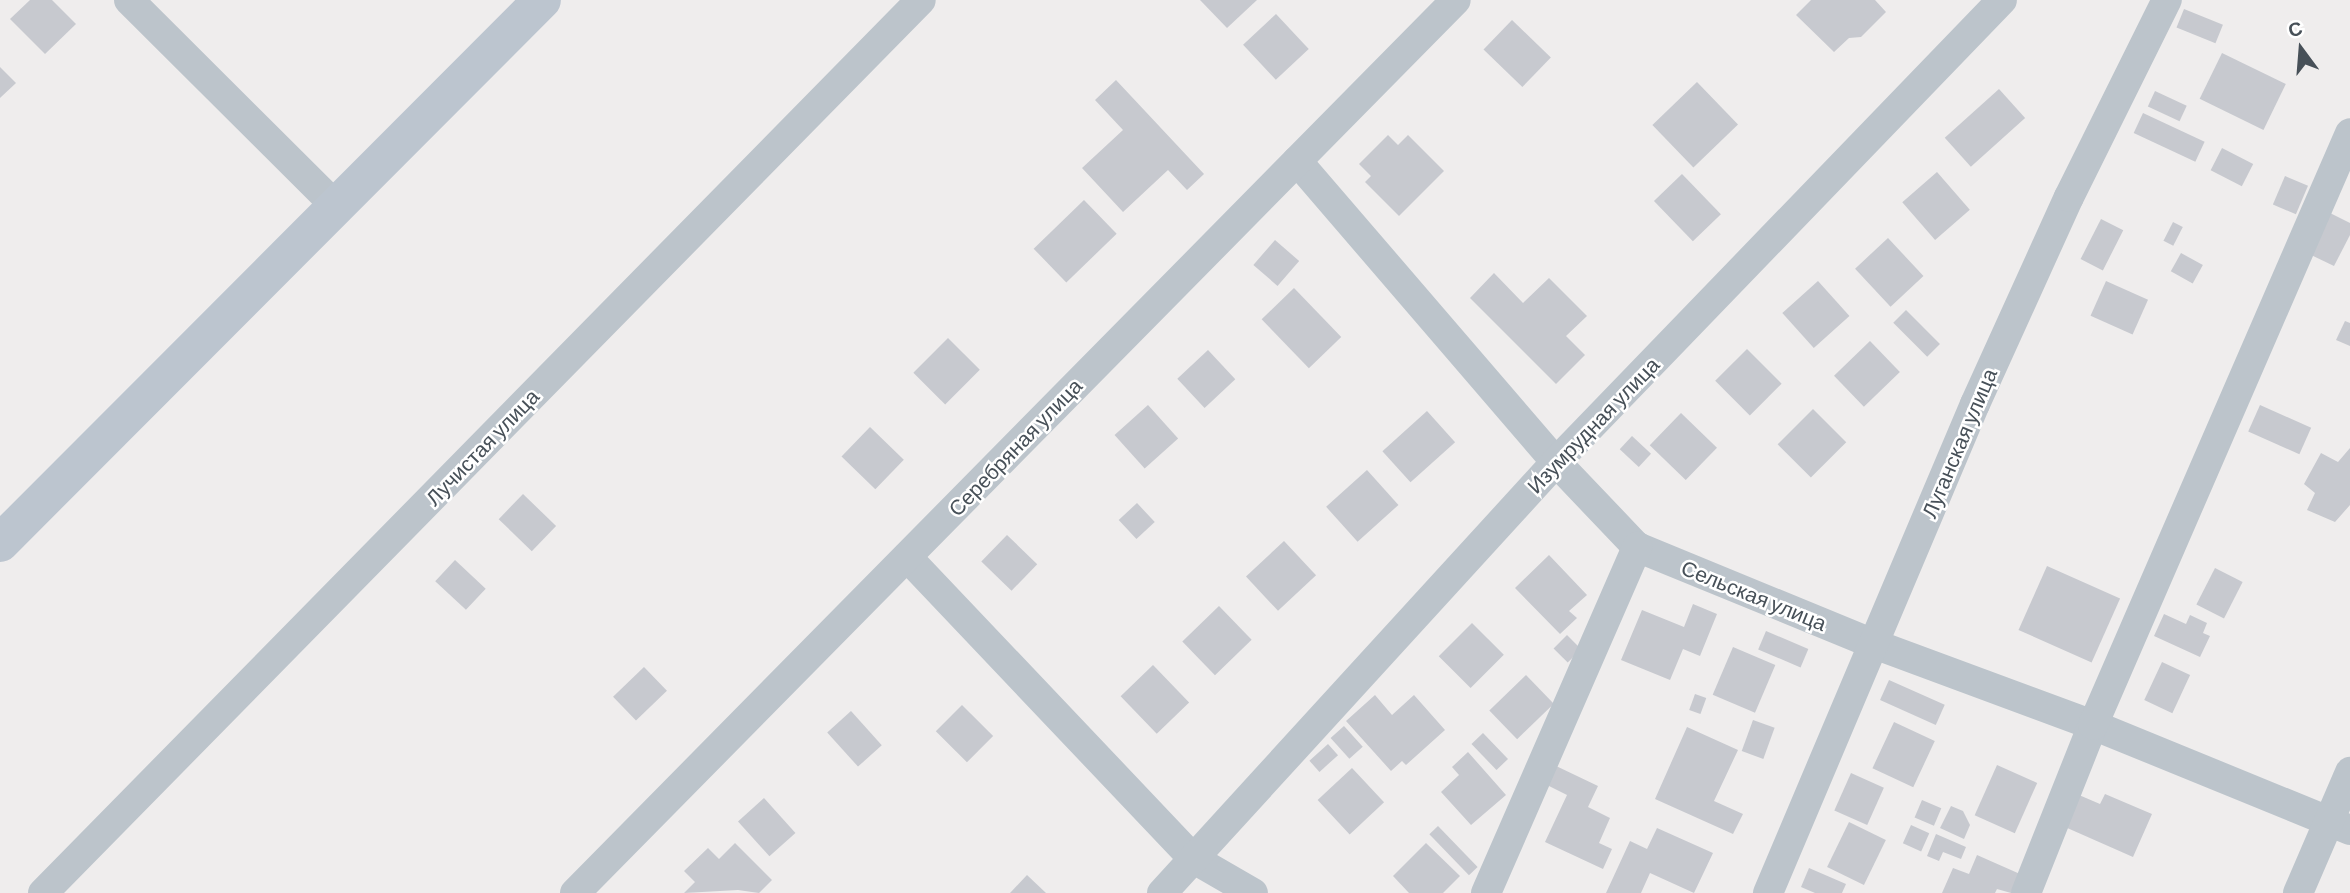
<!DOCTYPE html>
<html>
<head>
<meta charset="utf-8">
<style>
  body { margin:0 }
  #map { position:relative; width:2350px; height:893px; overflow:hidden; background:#efeded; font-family:Barlow,sans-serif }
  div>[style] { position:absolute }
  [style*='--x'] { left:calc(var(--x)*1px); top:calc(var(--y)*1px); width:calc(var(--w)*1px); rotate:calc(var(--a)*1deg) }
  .building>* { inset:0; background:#c7c9cf; transform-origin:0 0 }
  .minor>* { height:30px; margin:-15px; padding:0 15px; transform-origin:15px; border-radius:15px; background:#bcc4cb }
  .secondary>* { height:38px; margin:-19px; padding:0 19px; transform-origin:19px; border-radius:19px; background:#bcc5cf }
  span { translate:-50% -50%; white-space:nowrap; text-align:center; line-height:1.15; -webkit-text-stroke:5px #fff; paint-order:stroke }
  .street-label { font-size:21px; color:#475058 }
  .north { position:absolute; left:2266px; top:14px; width:70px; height:70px; -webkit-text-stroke:5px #fff; paint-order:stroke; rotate:344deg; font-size:19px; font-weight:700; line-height:28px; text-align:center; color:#475058 }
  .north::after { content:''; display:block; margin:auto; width:24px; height:32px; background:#475058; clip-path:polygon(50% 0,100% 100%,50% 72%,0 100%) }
</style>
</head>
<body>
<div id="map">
  <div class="building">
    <i style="clip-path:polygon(30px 0,52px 0,76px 24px,45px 54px,10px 19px)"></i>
    <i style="clip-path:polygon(1200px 0,1257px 0,1227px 28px)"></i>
    <i style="clip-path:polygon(1811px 0,1875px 0,1886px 12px,1861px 37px,1849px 38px,1834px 52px,1796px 15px)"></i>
    <i style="left:2184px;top:9px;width:42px;height:20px;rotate:22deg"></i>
    <i style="left:1276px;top:14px;width:48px;height:45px;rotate:47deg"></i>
    <i style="left:1512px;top:20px;width:54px;height:41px;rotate:44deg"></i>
    <i style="left:2222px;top:53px;width:71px;height:51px;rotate:26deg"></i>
    <i style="clip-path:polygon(0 67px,16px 83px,0 98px)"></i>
    <i style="clip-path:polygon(1116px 80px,1204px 174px,1187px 190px,1168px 170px,1123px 212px,1082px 168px,1123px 130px,1095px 100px)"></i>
    <i style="left:1697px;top:82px;width:59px;height:62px;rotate:46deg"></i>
    <i style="left:1999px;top:89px;width:39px;height:73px;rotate:48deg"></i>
    <i style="left:2155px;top:91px;width:35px;height:17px;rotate:25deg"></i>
    <i style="left:2143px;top:113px;width:68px;height:22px;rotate:25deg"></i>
    <i style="clip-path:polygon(1388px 135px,1398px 145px,1408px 135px,1444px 171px,1399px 216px,1365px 182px,1371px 176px,1359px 164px)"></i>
    <i style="left:2222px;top:148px;width:35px;height:25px;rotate:27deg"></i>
    <i style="left:1937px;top:172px;width:50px;height:46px;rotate:49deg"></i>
    <i style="left:1682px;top:174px;width:56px;height:39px;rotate:46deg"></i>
    <i style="left:2285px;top:176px;width:25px;height:31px;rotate:23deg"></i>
    <i style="left:1084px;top:200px;width:47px;height:70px;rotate:46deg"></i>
    <i style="clip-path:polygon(2330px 213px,2350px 223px,2350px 235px,2334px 266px,2309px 254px)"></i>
    <i style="left:2101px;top:219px;width:25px;height:45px;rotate:27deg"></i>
    <i style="left:2173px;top:222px;width:11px;height:21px;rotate:27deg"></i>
    <i style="left:1888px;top:238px;width:52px;height:45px;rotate:47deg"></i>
    <i style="left:1275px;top:240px;width:32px;height:33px;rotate:41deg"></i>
    <i style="left:2181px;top:253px;width:25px;height:21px;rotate:29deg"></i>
    <i style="clip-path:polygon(1494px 273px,1523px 303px,1549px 278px,1587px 316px,1566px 336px,1585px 355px,1556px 384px,1470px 298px)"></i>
    <i style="left:1818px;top:281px;width:47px;height:48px;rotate:48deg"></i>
    <i style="left:2106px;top:281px;width:46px;height:38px;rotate:24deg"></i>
    <i style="left:1294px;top:288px;width:68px;height:45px;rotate:46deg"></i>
    <i style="left:1906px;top:310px;width:48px;height:18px;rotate:45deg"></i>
    <i style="clip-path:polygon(2345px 321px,2350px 323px,2350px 346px,2336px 340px)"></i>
    <i style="left:948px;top:338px;width:45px;height:49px;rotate:45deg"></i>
    <i style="left:1870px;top:341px;width:43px;height:50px;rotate:46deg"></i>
    <i style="left:1747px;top:349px;width:49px;height:45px;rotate:45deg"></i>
    <i style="left:1208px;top:350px;width:40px;height:42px;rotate:47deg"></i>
    <i style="left:1148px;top:405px;width:45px;height:45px;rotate:48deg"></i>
    <i style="left:2260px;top:405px;width:56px;height:29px;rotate:24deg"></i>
    <i style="left:1813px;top:409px;width:47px;height:50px;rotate:45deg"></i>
    <i style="left:1427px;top:411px;width:42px;height:60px;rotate:48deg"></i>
    <i style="left:1681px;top:413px;width:50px;height:45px;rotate:44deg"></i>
    <i style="left:870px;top:427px;width:47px;height:41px;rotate:44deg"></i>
    <i style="left:1632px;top:436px;width:26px;height:18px;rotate:43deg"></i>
    <i style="clip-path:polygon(2350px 448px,2350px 505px,2335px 522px,2307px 510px,2315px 493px,2304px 484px,2321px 453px,2338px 462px)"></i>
    <i style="left:1367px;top:470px;width:47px;height:55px;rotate:48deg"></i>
    <i style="left:523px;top:494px;width:46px;height:35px;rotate:44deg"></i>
    <i style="left:1137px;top:503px;width:26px;height:25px;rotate:47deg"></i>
    <i style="left:1007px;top:535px;width:42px;height:37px;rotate:44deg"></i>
    <i style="left:1284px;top:541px;width:47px;height:52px;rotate:47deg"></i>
    <i style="clip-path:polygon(1549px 555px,1587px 595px,1569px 611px,1577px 618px,1560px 634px,1515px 588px)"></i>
    <i style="left:455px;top:560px;width:42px;height:29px;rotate:43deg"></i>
    <i style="left:2047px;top:566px;width:80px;height:70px;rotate:24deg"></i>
    <i style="left:2215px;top:568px;width:31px;height:41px;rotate:27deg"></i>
    <i style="clip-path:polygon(1693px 604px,1717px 614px,1700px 656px,1683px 649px,1670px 680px,1621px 660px,1642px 610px,1684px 627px)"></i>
    <i style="left:1219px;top:606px;width:47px;height:51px;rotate:46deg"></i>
    <i style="clip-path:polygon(2164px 614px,2186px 624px,2190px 615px,2207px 623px,2203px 633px,2210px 636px,2200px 657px,2154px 636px)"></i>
    <i style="left:1472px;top:623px;width:45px;height:47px;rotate:45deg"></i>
    <i style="left:1766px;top:631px;width:46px;height:20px;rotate:23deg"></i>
    <i style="left:1567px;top:635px;width:20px;height:19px;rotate:45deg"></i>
    <i style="left:1733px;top:647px;width:46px;height:52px;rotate:23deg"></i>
    <i style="left:2162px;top:662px;width:31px;height:42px;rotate:25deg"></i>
    <i style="left:1153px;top:665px;width:52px;height:45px;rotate:46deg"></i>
    <i style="left:644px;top:667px;width:33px;height:43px;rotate:46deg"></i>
    <i style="left:1526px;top:675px;width:40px;height:51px;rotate:46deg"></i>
    <i style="left:1889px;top:680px;width:61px;height:22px;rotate:24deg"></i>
    <i style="left:1695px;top:694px;width:12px;height:17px;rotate:20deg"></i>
    <i style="clip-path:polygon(1375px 695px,1392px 715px,1414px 695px,1445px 730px,1406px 765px,1402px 761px,1391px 771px,1346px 721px)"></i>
    <i style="left:962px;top:705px;width:44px;height:37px;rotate:45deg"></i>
    <i style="left:851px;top:711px;width:46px;height:32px;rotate:48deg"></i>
    <i style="left:1753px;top:720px;width:23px;height:33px;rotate:20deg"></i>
    <i style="left:1894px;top:722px;width:45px;height:51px;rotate:25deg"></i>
    <i style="left:1344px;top:726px;width:28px;height:18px;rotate:48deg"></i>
    <i style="clip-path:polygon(1687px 727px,1738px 750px,1714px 801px,1743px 814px,1733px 834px,1655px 799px)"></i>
    <i style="left:1483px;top:733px;width:36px;height:16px;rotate:46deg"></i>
    <i style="left:1328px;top:744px;width:15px;height:25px;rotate:48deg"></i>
    <i style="clip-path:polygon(1468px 752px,1506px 795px,1471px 825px,1441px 792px,1459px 775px,1452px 767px)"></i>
    <i style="clip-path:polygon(1554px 765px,1598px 786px,1588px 807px,1610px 818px,1599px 843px,1612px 849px,1603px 869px,1545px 842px,1567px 795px,1545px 784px)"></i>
    <i style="left:1997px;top:765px;width:44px;height:55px;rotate:24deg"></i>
    <i style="left:1352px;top:768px;width:47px;height:47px;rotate:47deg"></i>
    <i style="left:1851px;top:773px;width:36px;height:41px;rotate:24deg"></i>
    <i style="clip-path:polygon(2105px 794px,2152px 814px,2133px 857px,2065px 827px,2079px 795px,2100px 804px)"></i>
    <i style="left:764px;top:798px;width:47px;height:35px;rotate:48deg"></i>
    <i style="left:1922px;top:800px;width:21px;height:19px;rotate:23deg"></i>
    <i style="clip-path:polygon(1951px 806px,1963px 811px,1970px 825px,1964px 839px,1940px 828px)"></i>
    <i style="left:1849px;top:822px;width:41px;height:50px;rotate:26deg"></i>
    <i style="left:1911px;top:825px;width:20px;height:20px;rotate:24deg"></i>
    <i style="left:1438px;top:826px;width:57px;height:12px;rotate:46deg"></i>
    <i style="clip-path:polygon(1657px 828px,1713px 853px,1694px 893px,1650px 873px,1641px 893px,1606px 893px,1630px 841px,1647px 849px)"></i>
    <i style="clip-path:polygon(1936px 834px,1966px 847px,1961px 859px,1943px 852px,1939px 861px,1927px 856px)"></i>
    <i style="clip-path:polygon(735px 843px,772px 880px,759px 893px,738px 890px,684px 893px,695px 882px,684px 871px,708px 848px,719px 859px)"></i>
    <i style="clip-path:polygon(1426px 843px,1460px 876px,1443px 893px,1409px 893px,1393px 876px)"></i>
    <i style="clip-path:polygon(1977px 855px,2020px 874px,2011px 893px,1997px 889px,1995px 893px,1942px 893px,1953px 868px,1969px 874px)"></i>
    <i style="clip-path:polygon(1809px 868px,1846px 884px,1842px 893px,1815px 893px,1801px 887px)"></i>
    <i style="clip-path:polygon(1027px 875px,1046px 893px,1010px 893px)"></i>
  </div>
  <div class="minor">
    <i style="--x:129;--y:0;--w:292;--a:44.9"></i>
    <i style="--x:1297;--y:161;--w:397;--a:49.3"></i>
    <i style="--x:1556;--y:462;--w:117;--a:46.4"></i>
    <i style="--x:1637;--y:547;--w:256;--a:22.3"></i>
    <i style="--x:1874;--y:644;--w:233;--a:20.3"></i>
    <i style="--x:2093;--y:725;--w:278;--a:22.2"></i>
    <i style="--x:907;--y:557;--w:417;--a:46.5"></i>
    <i style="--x:1194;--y:859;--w:68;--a:30"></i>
    <i style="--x:43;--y:893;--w:1252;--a:-45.49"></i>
    <i style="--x:575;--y:893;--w:1254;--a:-45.39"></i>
    <i style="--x:1162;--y:893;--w:584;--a:-47.57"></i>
    <i style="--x:1556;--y:462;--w:642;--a:-46.01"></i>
    <i style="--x:1486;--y:893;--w:378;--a:-66.4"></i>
    <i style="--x:1768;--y:893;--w:531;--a:-67.06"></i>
    <i style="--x:1975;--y:404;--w:227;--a:-65.6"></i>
    <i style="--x:2069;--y:197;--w:220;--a:-63.6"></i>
    <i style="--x:2026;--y:893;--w:181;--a:-68.3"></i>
    <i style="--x:2093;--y:725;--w:645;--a:-66.53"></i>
    <i style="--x:2298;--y:893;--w:132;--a:-66.7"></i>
  </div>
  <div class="secondary">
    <i style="--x:0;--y:543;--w:767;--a:-45.05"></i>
  </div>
  <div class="street-label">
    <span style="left:1593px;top:425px;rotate:-46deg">Изумрудная улица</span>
    <span style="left:1959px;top:443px;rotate:-67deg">Луганская улица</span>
    <span style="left:482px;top:447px;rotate:-46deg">Лучистая улица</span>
    <span style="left:1015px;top:447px;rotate:-46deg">Серебряная улица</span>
    <span style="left:1754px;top:595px;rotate:22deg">Сельская улица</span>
  </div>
  <div class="north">С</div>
</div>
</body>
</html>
